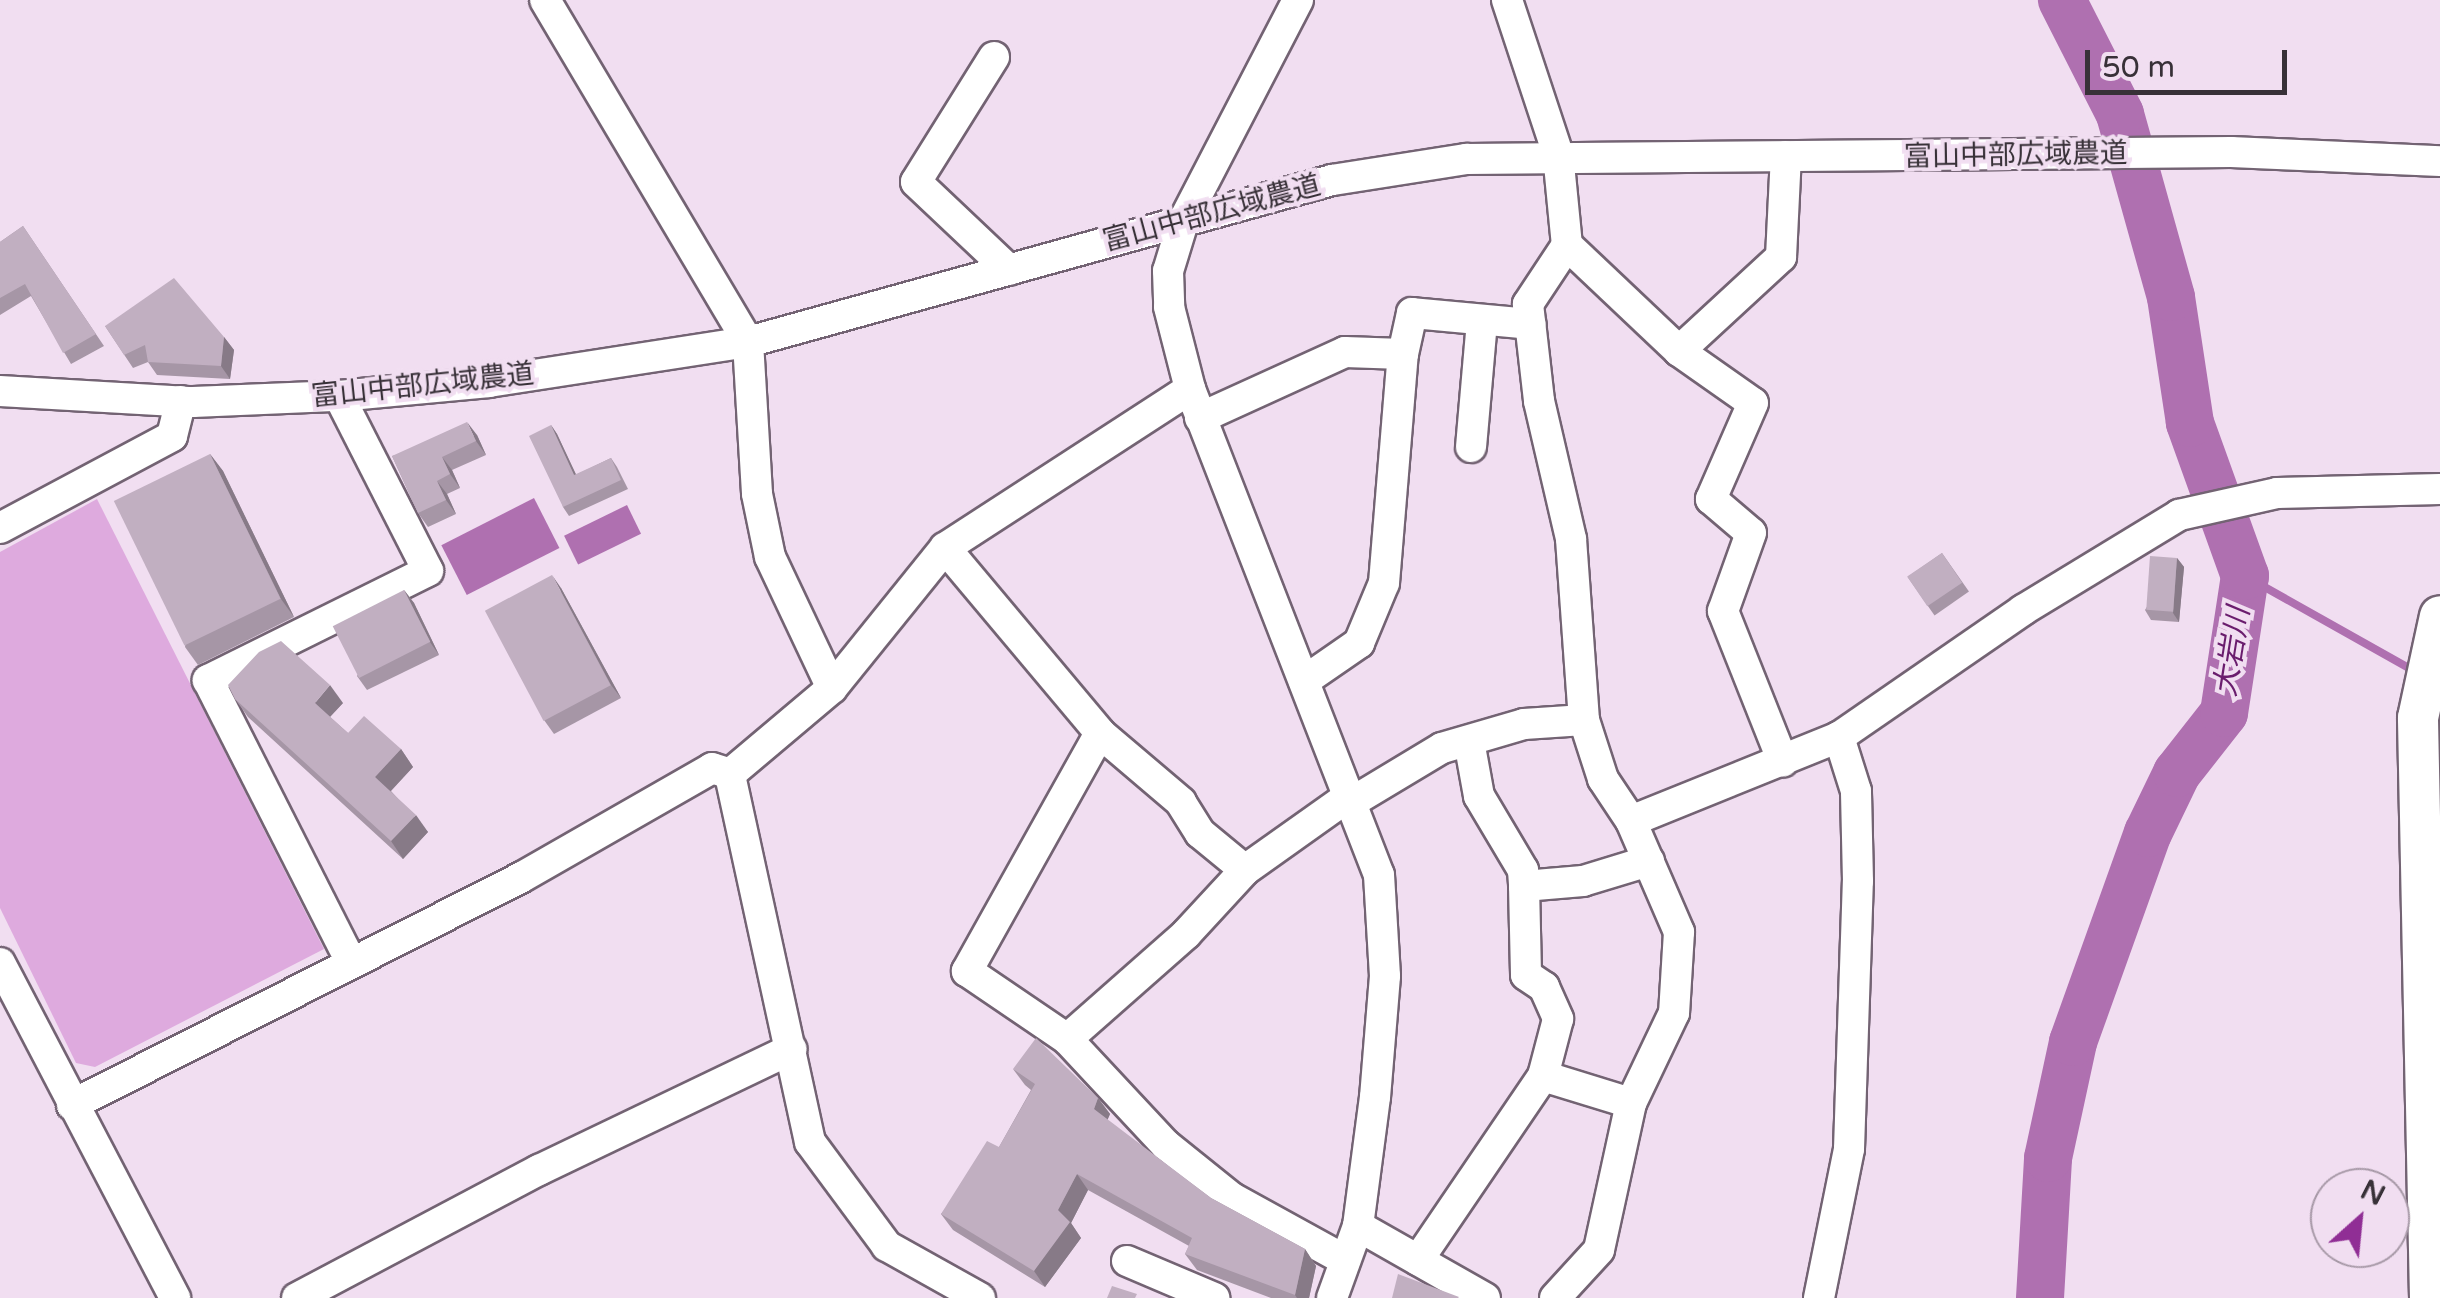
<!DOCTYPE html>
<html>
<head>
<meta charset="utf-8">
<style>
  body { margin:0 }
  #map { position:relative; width:2440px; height:1298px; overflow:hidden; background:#f1def1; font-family:"Varela Round","Noto Sans JP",sans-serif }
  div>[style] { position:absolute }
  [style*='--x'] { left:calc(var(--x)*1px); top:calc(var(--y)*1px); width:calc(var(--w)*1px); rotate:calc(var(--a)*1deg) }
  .green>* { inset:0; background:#deaade }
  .water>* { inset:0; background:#af70b0; transform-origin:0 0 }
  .stream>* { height:8px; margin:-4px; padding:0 4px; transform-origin:4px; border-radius:4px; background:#af70b0 }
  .river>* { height:48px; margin:-24px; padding:0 24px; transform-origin:24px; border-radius:24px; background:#af70b0 }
  .roads { filter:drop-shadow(2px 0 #736373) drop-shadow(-2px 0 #736373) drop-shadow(0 2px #736373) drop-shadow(0 -2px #736373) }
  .minor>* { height:30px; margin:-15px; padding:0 15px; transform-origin:15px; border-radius:15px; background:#fff }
  .major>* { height:40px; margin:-20px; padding:0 20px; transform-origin:20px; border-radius:20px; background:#fff }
  .wall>* { inset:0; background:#a696a6; transform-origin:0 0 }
  .shaded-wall>* { inset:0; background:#877a87 }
  .building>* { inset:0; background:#c1afc1; transform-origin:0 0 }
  span { translate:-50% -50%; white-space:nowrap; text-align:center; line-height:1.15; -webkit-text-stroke:8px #f1def1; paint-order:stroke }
  .street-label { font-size:28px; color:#383138 }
  .water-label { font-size:30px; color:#6a1d6d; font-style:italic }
  .north { position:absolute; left:2310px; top:1168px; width:100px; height:100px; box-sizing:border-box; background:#f1def1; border:2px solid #a799a7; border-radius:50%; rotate:27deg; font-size:28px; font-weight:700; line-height:40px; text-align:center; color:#383138 }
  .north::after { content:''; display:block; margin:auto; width:35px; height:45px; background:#902e95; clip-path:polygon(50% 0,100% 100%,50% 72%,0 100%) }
  .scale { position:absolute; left:2085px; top:50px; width:202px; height:45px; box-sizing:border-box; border:5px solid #383138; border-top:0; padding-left:12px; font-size:30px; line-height:35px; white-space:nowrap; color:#383138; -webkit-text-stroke:8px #f1def1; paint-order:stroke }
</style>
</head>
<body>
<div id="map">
  <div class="green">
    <i style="clip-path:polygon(97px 499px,324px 949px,95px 1067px,76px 1063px,0 908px,0 552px)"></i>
  </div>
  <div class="water">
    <i style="left:534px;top:498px;width:56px;height:104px;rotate:63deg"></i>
    <i style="left:627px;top:505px;width:32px;height:70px;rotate:64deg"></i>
  </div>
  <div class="stream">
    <i style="--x:2245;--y:576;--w:196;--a:29.3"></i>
  </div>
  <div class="river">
    <i style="--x:2040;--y:1298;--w:140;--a:-86.7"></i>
    <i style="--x:2048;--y:1158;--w:119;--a:-77.8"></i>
    <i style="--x:2073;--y:1042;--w:222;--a:-70.3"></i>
    <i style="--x:2148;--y:833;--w:67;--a:-64.2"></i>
    <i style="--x:2177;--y:773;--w:76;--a:-51.9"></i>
    <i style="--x:2224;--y:713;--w:139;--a:-81.3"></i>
    <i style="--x:2245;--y:576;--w:163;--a:-109.8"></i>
    <i style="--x:2190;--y:423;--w:127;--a:-98.6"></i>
    <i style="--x:2171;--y:297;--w:190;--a:-105.6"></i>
    <i style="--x:2120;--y:114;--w:128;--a:-117"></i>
  </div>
  <div class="roads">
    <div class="minor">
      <i style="--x:545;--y:0;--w:398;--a:59.3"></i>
      <i style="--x:748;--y:342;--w:152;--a:86.6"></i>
      <i style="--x:757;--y:494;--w:64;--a:78.3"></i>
      <i style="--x:770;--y:557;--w:145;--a:64.7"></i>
      <i style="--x:1298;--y:0;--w:250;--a:117.4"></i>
      <i style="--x:1183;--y:222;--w:51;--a:107"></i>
      <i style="--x:1168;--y:271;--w:36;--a:88"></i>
      <i style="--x:1169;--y:307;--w:85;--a:75.6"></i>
      <i style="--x:1190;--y:389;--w:521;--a:68.75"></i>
      <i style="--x:1379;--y:875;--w:101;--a:86.6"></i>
      <i style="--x:1385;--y:976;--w:121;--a:94.7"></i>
      <i style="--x:1375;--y:1097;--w:130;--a:97.5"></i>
      <i style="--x:1358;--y:1226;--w:77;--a:109.9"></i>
      <i style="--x:1507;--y:0;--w:162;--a:71.7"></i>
      <i style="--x:1558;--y:154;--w:91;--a:84.4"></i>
      <i style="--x:1567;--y:245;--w:71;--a:123.5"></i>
      <i style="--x:1528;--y:304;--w:98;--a:83.5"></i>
      <i style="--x:1539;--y:401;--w:142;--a:76.9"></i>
      <i style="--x:1571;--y:539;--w:181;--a:85.9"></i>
      <i style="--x:1584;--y:720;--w:62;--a:72.1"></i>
      <i style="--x:1603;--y:779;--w:50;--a:56.3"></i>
      <i style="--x:1631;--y:821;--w:121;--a:66.6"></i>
      <i style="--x:1679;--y:932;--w:81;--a:93.5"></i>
      <i style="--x:1674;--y:1013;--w:100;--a:115.5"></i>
      <i style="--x:1631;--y:1103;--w:150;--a:102.3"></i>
      <i style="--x:1599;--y:1250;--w:65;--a:132.5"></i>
      <i style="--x:994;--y:57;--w:147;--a:122"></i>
      <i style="--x:916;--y:182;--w:128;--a:43.4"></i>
      <i style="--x:1567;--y:245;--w:154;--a:43.4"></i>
      <i style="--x:1679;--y:351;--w:90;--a:35.1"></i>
      <i style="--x:1753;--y:403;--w:105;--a:113.6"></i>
      <i style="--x:1711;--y:499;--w:52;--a:40.4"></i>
      <i style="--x:1751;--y:533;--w:83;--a:109.7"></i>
      <i style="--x:1723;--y:611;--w:162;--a:68.3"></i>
      <i style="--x:1679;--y:351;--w:139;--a:-42.7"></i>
      <i style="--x:1781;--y:257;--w:101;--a:-87.2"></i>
      <i style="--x:0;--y:391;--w:193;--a:3.3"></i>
      <i style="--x:193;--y:402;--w:146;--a:-2.4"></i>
      <i style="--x:339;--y:396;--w:151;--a:-5.3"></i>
      <i style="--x:489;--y:382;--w:262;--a:-8.8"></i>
      <i style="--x:748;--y:342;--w:606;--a:-15.5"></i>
      <i style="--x:1332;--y:180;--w:136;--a:-8.9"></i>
      <i style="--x:1466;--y:159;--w:765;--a:-0.52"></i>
      <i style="--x:2231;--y:152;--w:209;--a:2.5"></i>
      <i style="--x:339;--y:396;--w:196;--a:63"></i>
      <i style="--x:428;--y:571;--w:246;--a:153.6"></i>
      <i style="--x:208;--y:680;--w:316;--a:63.1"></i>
      <i style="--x:1200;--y:418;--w:159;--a:-24.5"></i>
      <i style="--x:1345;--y:352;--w:58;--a:2"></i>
      <i style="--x:1403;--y:354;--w:42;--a:-77.6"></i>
      <i style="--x:1412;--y:313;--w:119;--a:5.3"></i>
      <i style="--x:1471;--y:447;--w:127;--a:-85"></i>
      <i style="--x:0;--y:528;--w:195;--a:-28.1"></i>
      <i style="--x:172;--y:436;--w:36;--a:-76"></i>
      <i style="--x:945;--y:548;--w:241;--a:50"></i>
      <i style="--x:1304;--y:681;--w:67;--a:-34.6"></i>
      <i style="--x:1359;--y:643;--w:65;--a:-67.4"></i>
      <i style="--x:1384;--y:583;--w:230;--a:-85.3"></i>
      <i style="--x:1469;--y:741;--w:56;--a:79.7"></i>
      <i style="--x:1479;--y:796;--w:86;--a:59.3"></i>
      <i style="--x:1523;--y:870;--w:16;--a:86"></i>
      <i style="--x:1524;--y:886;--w:59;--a:-4.8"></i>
      <i style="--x:1583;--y:881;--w:69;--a:-16.9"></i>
      <i style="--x:1352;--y:802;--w:105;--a:-31"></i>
      <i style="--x:1442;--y:748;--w:85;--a:-16.3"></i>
      <i style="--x:1524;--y:724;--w:60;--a:-3.8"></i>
      <i style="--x:1631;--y:821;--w:224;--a:-22"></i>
      <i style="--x:1839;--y:737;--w:224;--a:-34.6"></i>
      <i style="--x:2023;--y:610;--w:183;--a:-31.3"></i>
      <i style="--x:2179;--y:515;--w:100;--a:-12.7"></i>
      <i style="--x:2277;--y:493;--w:163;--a:-1.4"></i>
      <i style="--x:1245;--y:870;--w:128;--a:-35.4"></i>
      <i style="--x:1524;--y:886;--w:89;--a:88.7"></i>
      <i style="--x:1526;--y:975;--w:22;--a:34"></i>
      <i style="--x:1544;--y:987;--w:35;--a:66"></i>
      <i style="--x:1558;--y:1019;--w:59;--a:104.7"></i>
      <i style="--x:1543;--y:1076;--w:92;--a:17.1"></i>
      <i style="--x:0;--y:963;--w:378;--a:62.4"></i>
      <i style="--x:1067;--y:1039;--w:159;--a:-41.4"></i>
      <i style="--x:1186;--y:934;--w:87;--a:-47.3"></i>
      <i style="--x:1245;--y:870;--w:58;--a:-140.6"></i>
      <i style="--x:1200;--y:833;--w:36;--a:-122"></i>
      <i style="--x:1181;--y:802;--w:106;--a:-139.6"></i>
      <i style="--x:1100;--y:733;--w:273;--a:119.2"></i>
      <i style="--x:967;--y:971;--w:121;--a:34.2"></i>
      <i style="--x:1067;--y:1039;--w:145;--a:47"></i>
      <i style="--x:1166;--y:1145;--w:85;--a:38.8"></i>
      <i style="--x:1232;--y:1198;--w:129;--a:28.8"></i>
      <i style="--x:72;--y:1105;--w:504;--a:-26.87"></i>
      <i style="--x:522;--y:877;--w:219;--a:-29.8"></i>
      <i style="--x:712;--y:768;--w:19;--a:18"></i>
      <i style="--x:1358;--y:1226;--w:146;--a:29.6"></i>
      <i style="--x:1418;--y:1260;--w:222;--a:-55.8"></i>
      <i style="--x:1127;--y:1261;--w:95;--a:23"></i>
      <i style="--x:297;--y:1298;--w:274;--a:-27.9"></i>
      <i style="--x:539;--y:1170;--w:280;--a:-25.6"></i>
      <i style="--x:980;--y:1298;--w:107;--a:-150.8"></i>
      <i style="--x:887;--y:1246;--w:129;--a:-126.5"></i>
      <i style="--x:810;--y:1142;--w:377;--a:-102.3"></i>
      <i style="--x:730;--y:774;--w:133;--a:-40.1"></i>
      <i style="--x:832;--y:688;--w:180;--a:-51.1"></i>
      <i style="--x:945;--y:548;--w:292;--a:-33"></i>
      <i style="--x:1819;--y:1298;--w:152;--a:-78.6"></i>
      <i style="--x:1849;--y:1149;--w:268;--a:-88.1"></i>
      <i style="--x:1858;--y:881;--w:90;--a:-91.3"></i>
      <i style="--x:1856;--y:791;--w:57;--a:-107.5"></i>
    </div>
    <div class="major">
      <i style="--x:2430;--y:1298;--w:580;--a:-91.19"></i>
      <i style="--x:2418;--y:718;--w:104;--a:-77.8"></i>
    </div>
  </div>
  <div class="wall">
    <i style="clip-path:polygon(23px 226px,104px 346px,71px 364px,31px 296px,0 315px,0 242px)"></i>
    <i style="clip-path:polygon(105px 326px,224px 337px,234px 350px,230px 379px,157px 375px,148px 362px,133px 368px)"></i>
    <i style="clip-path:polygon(551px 425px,557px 434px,576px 475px,611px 458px,617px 467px,628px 489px,569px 516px,563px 507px)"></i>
    <i style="clip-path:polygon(477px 435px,486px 455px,452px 470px,460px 488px,447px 494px,456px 514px,428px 527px,418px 513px,392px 456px)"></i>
    <i style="clip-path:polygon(210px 454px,223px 471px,294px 617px,198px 665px,185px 647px)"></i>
    <i style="left:1942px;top:553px;width:47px;height:42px;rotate:55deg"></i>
    <i style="clip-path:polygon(2177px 558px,2184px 567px,2179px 622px,2151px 620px,2145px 610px)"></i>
    <i style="clip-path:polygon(561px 588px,621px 698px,554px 734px,544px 720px)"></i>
    <i style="clip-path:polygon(404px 590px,414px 603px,439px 655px,367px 690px,357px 676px)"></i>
    <i style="clip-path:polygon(235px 699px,343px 703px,330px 717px,348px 733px,401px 749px,413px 767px,391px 791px,428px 832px,403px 859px,248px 717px)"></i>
    <i style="clip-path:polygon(1013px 1069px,1098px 1098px,1110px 1114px,1107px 1120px,1211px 1198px,1305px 1249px,1316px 1266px,1309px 1298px,1271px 1298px,1197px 1270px,1185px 1254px,1189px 1246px,1088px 1190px,1071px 1223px,1081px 1238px,1045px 1287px,953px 1230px,941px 1214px,999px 1147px,1031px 1090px,1025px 1085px)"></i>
  </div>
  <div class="shaded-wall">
    <i style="clip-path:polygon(224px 337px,234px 350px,230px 379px,221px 366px)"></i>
    <i style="clip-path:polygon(467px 422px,477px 435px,486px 455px,476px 441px)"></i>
    <i style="clip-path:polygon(551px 425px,557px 434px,581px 485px,574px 475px)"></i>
    <i style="clip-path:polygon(210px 454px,223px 471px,294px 617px,281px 599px)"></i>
    <i style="clip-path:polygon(442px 457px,452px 470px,460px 488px,450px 474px)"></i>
    <i style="clip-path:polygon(437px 481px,447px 494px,456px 514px,446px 500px)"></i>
    <i style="clip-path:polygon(2177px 558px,2184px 567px,2179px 622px,2173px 613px)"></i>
    <i style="clip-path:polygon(552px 575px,561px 588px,621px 698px,611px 685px)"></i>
    <i style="clip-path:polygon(404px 590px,414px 603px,439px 655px,430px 642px)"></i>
    <i style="clip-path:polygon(330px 685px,343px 703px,327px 720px,315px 703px)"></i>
    <i style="clip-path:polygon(401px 749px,413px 767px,387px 795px,375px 777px)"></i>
    <i style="clip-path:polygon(416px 815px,428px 832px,403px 859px,391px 841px)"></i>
    <i style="clip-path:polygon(1098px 1098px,1110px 1114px,1105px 1126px,1094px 1109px)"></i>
    <i style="clip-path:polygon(1077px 1174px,1088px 1190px,1071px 1223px,1081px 1238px,1045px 1287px,1034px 1271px,1058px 1210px)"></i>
    <i style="clip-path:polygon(1305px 1249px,1316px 1266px,1309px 1298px,1297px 1298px,1295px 1295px)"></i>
  </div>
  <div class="building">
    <i style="clip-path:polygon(23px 226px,96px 334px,63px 353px,25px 284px,0 298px,0 242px)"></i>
    <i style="clip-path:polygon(174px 278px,224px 337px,221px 366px,148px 362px,145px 345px,124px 355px,105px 326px)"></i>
    <i style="clip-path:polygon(467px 422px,476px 441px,442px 457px,450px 474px,437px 481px,446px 500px,418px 513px,392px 456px)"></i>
    <i style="clip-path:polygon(551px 425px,574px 475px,611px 458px,621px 480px,563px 507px,529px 436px)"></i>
    <i style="left:210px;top:454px;width:161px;height:107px;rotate:64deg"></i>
    <i style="left:1942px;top:553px;width:36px;height:42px;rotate:56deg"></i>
    <i style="left:2150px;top:556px;width:27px;height:54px;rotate:4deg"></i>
    <i style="left:552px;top:575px;width:125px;height:76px;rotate:62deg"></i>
    <i style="left:404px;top:590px;width:58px;height:80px;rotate:63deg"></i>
    <i style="clip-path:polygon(281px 641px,330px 685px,315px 703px,348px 733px,364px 716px,401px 749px,375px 777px,416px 815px,391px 841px,235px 699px,228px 685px,259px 652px)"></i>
    <i style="clip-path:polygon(1036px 1038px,1098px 1098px,1094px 1109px,1211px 1198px,1305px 1249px,1295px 1295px,1185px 1254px,1192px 1238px,1077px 1174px,1058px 1210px,1070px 1222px,1034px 1271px,941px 1214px,987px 1141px,999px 1147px,1035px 1084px,1013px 1069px)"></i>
    <i style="clip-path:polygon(1398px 1274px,1459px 1297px,1458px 1298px,1392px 1298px)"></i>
    <i style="clip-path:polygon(1112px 1286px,1137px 1294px,1135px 1298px,1107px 1298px)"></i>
  </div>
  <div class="street-label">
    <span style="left:2016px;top:155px;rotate:-1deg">富山中部広域農道</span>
    <span style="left:1212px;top:213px;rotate:-15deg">富山中部広域農道</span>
    <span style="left:423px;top:385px;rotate:-6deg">富山中部広域農道</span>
  </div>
  <div class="water-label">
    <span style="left:2233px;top:652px;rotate:-81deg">大岩川</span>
  </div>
  <div class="north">N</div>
  <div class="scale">50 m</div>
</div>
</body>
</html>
